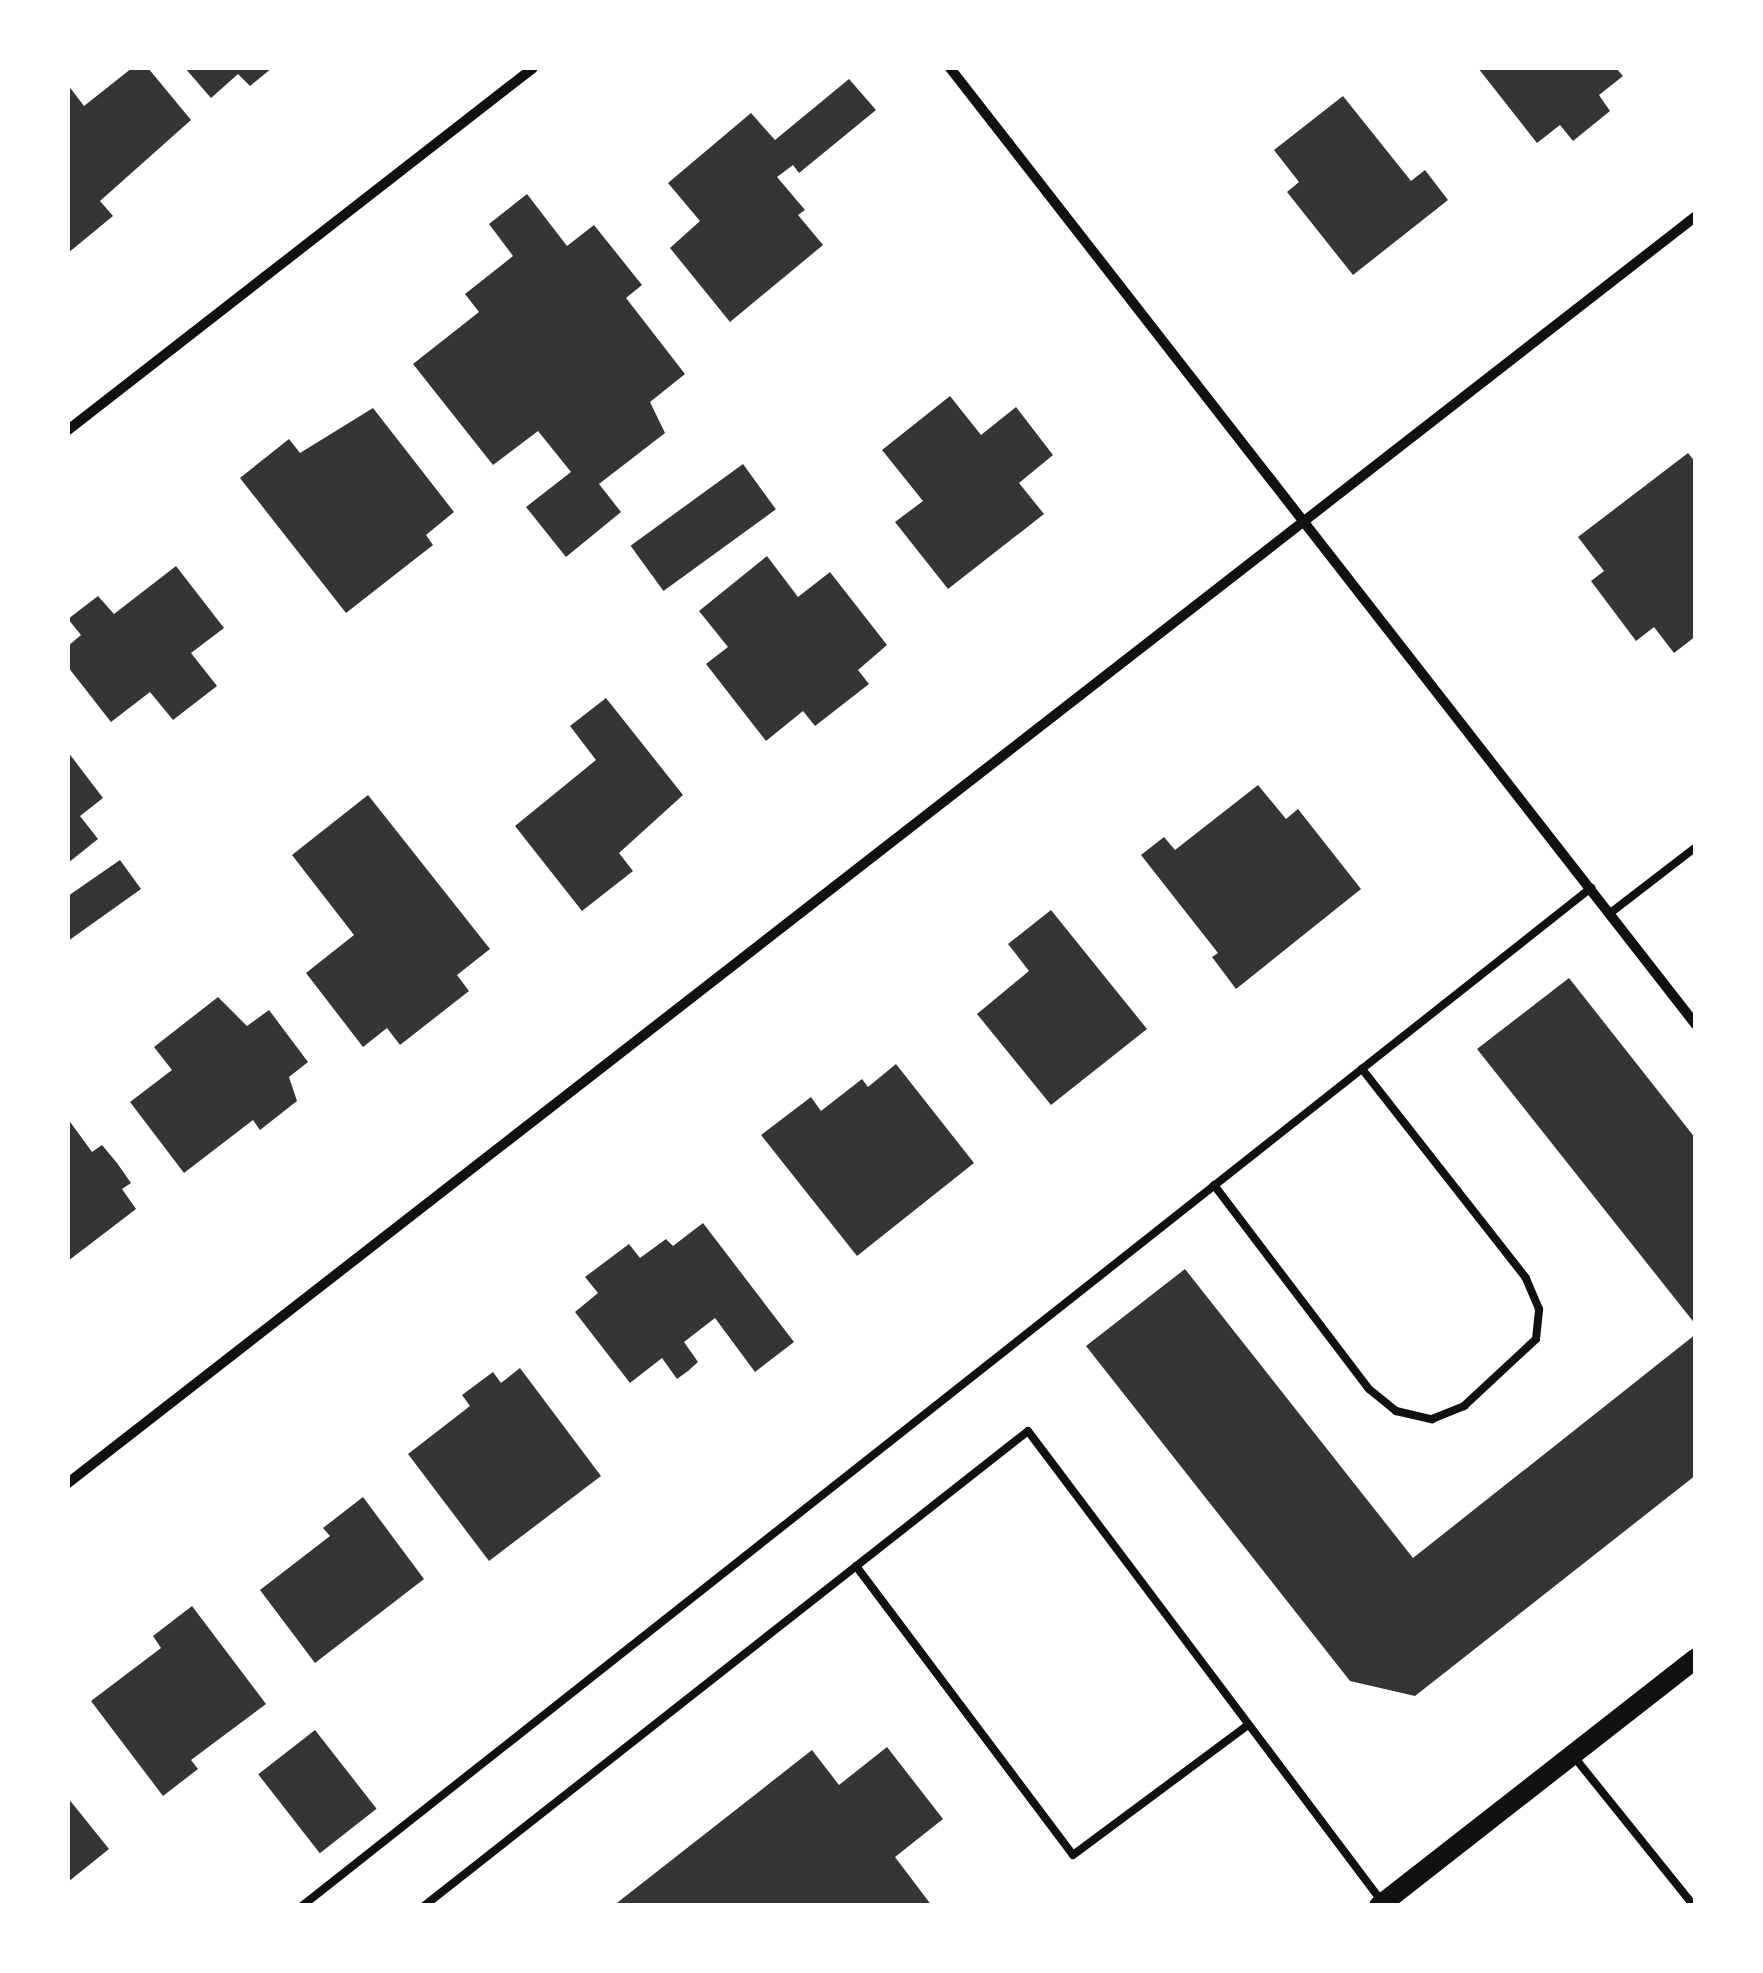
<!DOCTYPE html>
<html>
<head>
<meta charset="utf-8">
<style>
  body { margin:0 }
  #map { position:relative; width:1763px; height:1973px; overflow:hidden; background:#fff; font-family:Figtree,sans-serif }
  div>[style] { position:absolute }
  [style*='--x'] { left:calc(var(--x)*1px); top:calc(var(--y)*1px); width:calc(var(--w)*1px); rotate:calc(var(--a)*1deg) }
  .building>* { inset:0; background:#353535; transform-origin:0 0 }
  .service>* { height:8px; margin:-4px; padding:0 4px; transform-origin:4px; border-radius:4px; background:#111 }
  .minor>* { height:10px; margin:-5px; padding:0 5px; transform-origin:5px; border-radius:5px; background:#111 }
  .secondary>* { height:20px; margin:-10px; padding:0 10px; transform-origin:10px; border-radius:10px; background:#111 }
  span { translate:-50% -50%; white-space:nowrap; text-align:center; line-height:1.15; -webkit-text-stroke:9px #fff; paint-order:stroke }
  .frame { position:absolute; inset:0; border:70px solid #fff; pointer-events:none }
</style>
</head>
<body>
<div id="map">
  <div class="building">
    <i style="clip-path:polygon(132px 68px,148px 68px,191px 120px,100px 201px,113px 216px,68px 253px,68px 85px,84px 106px)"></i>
    <i style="clip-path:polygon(185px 68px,272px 68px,250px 86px,238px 74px,211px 98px)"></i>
    <i style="clip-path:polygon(1478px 68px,1616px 68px,1623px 76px,1599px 95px,1610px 111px,1573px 141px,1560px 125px,1537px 143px)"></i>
    <i style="clip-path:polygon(849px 79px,876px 110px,799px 173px,793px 165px,777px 177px,805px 210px,798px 215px,823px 245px,730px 322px,670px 248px,700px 221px,668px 183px,751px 113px,775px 140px)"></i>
    <i style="clip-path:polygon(1343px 96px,1411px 181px,1425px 170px,1448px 200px,1353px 275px,1287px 192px,1299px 182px,1274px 150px)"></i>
    <i style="clip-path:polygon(527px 194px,567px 246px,594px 225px,642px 285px,626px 298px,685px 374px,650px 402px,665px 433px,599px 484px,621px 512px,566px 557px,526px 507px,571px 472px,538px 431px,493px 465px,413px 364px,479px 312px,465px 294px,513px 256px,489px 224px)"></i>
    <i style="clip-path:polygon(950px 396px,981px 435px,1016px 407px,1053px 455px,1019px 483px,1044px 514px,948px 589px,895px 522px,923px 501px,882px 450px)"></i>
    <i style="clip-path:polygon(373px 408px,454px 512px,426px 535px,433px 545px,346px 613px,240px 478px,289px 439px,300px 453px)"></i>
    <i style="clip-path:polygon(1688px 453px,1696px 463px,1696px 636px,1674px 653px,1654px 627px,1636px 641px,1591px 581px,1604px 571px,1578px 537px)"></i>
    <i style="left:743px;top:464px;width:56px;height:139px;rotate:54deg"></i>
    <i style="clip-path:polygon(767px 556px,798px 597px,830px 572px,887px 645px,858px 670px,869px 684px,815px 726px,803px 711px,766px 741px,706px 664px,728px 647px,699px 611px)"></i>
    <i style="clip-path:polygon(176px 566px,224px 628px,191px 653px,217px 686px,173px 720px,150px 692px,111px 722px,68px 667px,68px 646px,81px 635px,68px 619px,98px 596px,114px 614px)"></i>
    <i style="clip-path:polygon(606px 698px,683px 795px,619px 853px,633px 871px,582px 911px,515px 826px,596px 760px,570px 726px)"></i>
    <i style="clip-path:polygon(68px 752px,103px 798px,80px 816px,98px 839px,68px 863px)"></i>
    <i style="clip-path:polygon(1258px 785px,1286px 819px,1298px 809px,1361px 889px,1236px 989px,1212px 957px,1218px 953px,1141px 855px,1164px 837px,1175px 850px)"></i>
    <i style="clip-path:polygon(368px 795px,490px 949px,457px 975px,469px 991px,400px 1045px,387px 1028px,363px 1047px,306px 973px,354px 935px,292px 855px)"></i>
    <i style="clip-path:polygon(120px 860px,141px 889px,68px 941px,68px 896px)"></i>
    <i style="clip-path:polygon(1051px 910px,1147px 1029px,1051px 1105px,977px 1014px,1029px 971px,1008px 944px)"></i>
    <i style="clip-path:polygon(1569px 978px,1696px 1139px,1696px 1325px,1477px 1049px)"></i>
    <i style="clip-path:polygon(218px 997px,247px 1026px,269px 1010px,308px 1062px,289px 1077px,297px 1101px,260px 1130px,253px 1120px,184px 1173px,130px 1102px,172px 1070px,154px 1047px)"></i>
    <i style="clip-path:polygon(896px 1064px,974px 1163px,857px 1256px,761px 1135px,811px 1097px,821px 1111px,862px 1079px,868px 1087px)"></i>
    <i style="clip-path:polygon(68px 1119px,92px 1152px,102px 1145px,117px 1163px,131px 1183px,122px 1189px,136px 1209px,68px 1261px)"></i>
    <i style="clip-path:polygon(703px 1223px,794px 1342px,755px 1372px,715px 1318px,684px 1342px,698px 1362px,688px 1371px,677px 1379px,662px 1358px,630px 1383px,575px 1312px,598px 1293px,585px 1277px,629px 1244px,640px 1258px,666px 1239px,673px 1246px)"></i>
    <i style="clip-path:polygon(1185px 1269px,1413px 1558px,1696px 1334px,1696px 1475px,1415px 1696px,1350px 1681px,1086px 1346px)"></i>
    <i style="clip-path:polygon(520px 1368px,601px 1476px,489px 1561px,408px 1454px,470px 1406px,462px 1395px,493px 1372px,501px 1383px)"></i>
    <i style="clip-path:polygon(363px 1497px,424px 1579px,315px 1663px,260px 1590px,330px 1536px,323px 1528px)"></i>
    <i style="clip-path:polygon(192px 1606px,266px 1704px,191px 1760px,198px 1769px,163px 1796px,91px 1701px,161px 1648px,153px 1636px)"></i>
    <i style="left:315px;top:1730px;width:100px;height:72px;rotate:52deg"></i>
    <i style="clip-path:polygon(887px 1747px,943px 1819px,895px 1857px,932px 1906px,613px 1906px,812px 1750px,839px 1785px)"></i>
    <i style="clip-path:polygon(68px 1798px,109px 1849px,68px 1882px)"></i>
  </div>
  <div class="service">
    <i style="--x:1609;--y:914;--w:110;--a:-37.6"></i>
    <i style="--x:1214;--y:1185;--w:256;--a:52.8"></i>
    <i style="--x:1369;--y:1389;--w:35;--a:39"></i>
    <i style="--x:1396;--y:1411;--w:37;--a:13"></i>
    <i style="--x:1432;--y:1419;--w:35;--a:-22"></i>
    <i style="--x:1464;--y:1406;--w:98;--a:-42.9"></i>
    <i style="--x:1536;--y:1339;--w:30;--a:-84"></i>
    <i style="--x:1539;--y:1309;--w:34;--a:-113"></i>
    <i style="--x:1526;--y:1278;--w:266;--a:-128.1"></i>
    <i style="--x:856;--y:1566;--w:361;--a:53.1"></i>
    <i style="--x:1073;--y:1855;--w:218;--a:-36.6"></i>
    <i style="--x:1575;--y:1758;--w:190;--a:51.2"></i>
    <i style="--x:302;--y:1906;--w:1643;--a:-38.3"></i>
    <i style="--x:424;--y:1906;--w:768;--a:-38.18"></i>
    <i style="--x:1028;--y:1431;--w:591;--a:53.05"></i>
  </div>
  <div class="minor">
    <i style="--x:950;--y:68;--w:1213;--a:52.06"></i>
    <i style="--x:68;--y:430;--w:589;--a:-37.9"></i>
    <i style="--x:68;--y:1483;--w:2063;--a:-37.89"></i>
  </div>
  <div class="secondary">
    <i style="--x:1379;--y:1906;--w:402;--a:-38"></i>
  </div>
  <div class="frame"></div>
</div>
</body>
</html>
